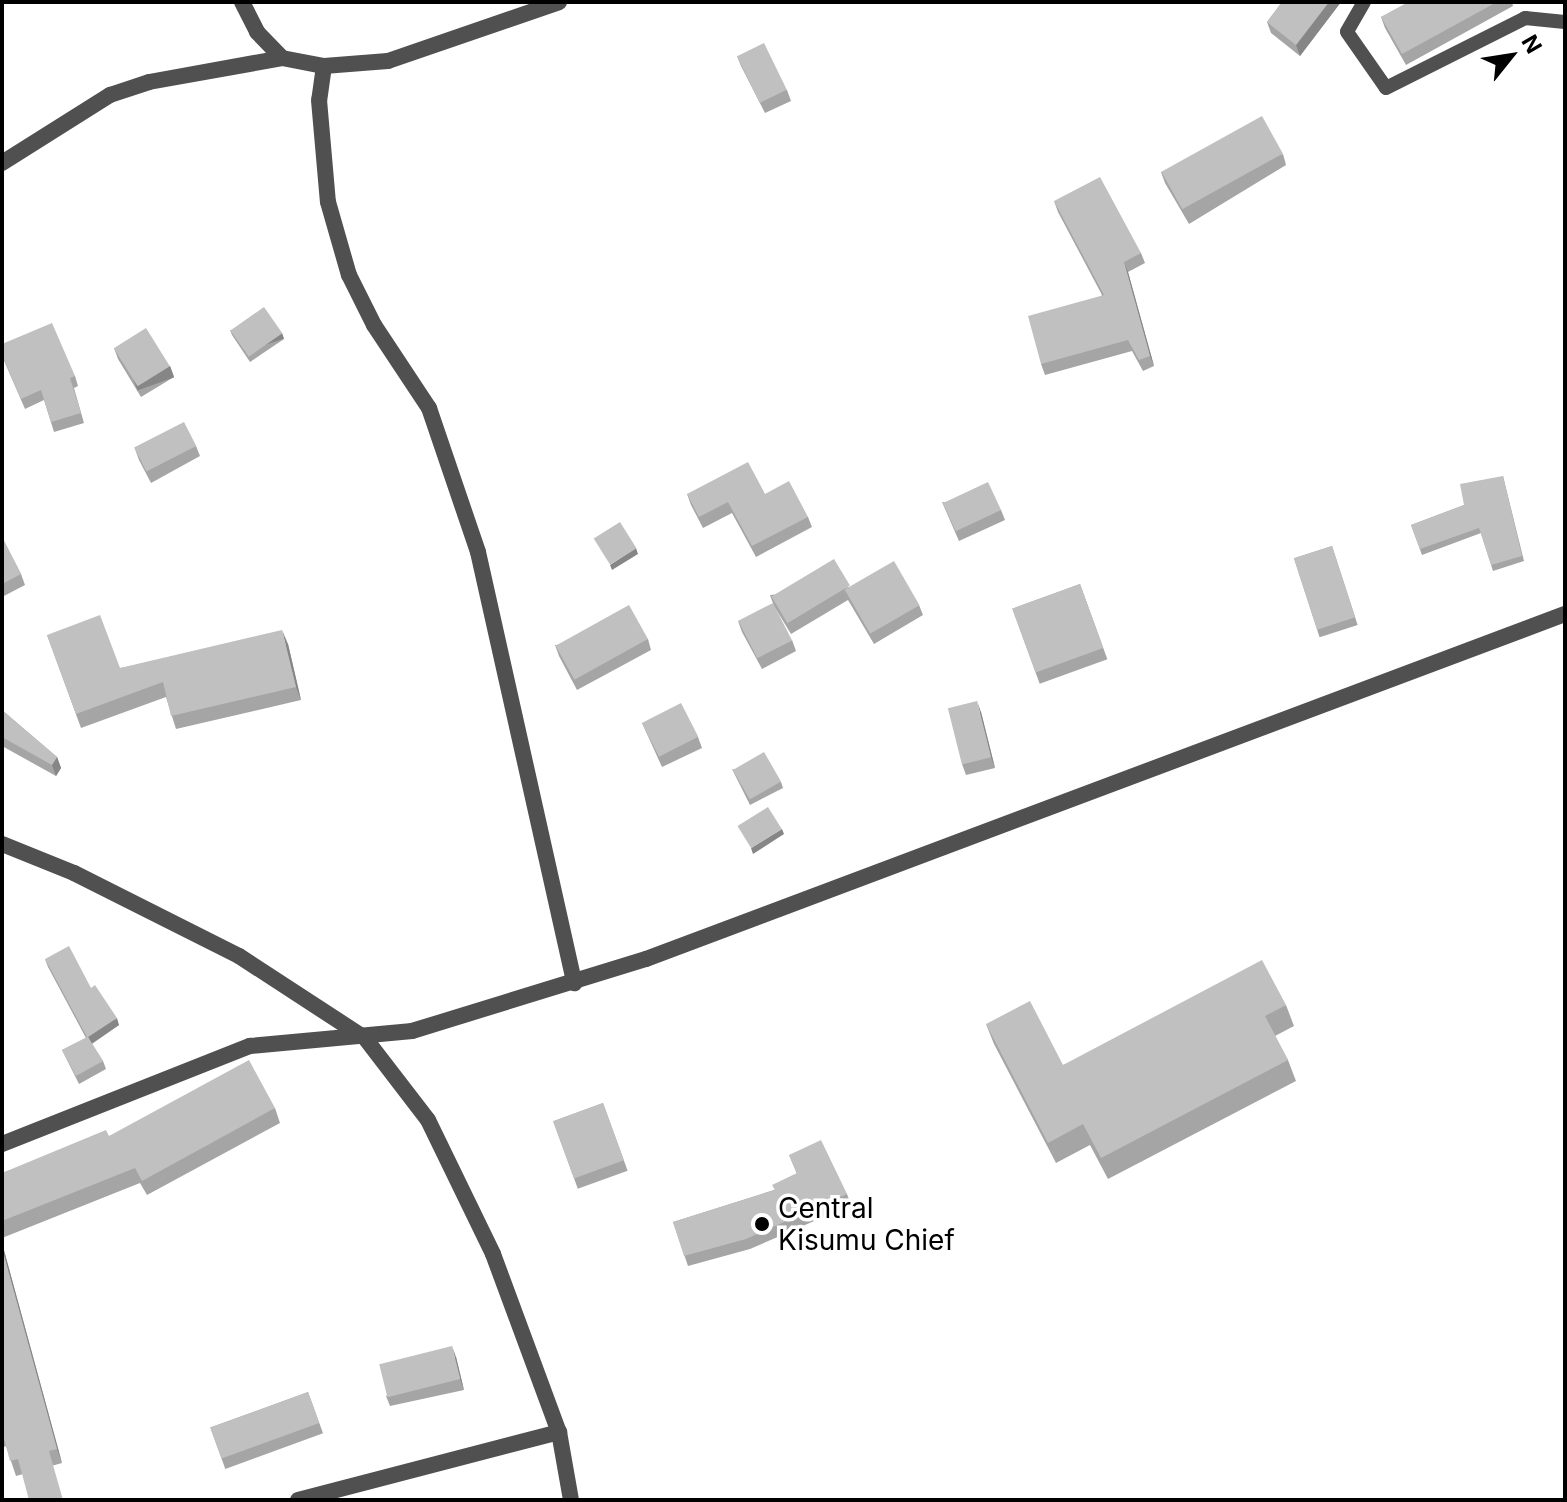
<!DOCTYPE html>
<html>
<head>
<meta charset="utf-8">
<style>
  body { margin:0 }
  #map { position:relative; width:1567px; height:1502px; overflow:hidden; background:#fff; font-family:Inter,sans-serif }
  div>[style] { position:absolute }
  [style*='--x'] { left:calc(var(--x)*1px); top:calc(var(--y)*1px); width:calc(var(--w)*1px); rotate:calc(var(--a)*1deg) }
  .lane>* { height:14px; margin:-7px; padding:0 7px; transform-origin:7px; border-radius:7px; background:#505050 }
  .street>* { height:16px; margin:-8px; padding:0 8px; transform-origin:8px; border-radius:8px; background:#505050 }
  .wall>* { inset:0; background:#a5a5a5; transform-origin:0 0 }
  .shaded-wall>* { inset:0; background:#868686; transform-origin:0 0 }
  .building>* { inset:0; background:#c0c0c0; transform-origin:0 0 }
  .dots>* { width:22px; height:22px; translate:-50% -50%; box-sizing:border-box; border:4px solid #fff; border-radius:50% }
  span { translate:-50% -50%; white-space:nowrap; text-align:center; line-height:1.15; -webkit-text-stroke:7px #fff; paint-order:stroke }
  .poi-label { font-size:28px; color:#000 }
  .left { translate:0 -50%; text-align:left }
  .frame { position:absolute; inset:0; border:4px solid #000; pointer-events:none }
  .north { position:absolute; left:1471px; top:16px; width:80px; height:80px; -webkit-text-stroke:6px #fff; paint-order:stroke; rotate:60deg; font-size:22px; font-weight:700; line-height:32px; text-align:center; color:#000 }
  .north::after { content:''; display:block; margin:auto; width:28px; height:36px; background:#000; clip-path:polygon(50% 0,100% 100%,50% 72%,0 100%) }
</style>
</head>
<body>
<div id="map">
  <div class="lane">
    <i style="--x:1364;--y:2;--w:34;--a:120"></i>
    <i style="--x:1347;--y:32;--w:68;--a:55.1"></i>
    <i style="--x:1386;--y:88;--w:156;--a:-26.7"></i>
    <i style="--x:1525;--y:18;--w:40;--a:5.7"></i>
  </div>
  <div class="street">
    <i style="--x:242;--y:2;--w:34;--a:63"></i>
    <i style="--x:257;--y:32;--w:36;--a:46"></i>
    <i style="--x:324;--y:66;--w:34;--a:98"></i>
    <i style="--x:319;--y:100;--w:102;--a:85"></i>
    <i style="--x:328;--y:202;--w:76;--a:74"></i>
    <i style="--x:349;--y:275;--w:56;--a:63.4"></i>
    <i style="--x:374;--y:325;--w:100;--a:56.5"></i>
    <i style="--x:429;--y:408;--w:152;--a:71.2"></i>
    <i style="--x:478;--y:552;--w:442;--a:77.4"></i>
    <i style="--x:2;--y:163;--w:128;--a:-32.2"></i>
    <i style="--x:110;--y:95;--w:41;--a:-18.4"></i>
    <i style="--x:149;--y:82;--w:135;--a:-10.2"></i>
    <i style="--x:282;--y:58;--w:43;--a:10.8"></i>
    <i style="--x:324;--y:66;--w:64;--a:-4.5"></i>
    <i style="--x:388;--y:61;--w:181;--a:-19"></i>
    <i style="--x:2;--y:844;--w:78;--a:21.9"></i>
    <i style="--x:74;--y:873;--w:185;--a:26.7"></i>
    <i style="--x:239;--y:956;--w:150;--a:33.1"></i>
    <i style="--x:365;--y:1038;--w:103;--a:52.5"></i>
    <i style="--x:428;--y:1120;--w:149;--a:64.1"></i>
    <i style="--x:493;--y:1254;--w:190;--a:69.7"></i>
    <i style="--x:559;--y:1432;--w:69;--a:80"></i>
    <i style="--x:2;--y:1144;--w:267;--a:-21.6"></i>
    <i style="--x:250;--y:1046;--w:163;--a:-5.3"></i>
    <i style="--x:412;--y:1031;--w:245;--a:-17.1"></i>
    <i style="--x:646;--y:959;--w:982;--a:-20.58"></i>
    <i style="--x:298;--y:1500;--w:270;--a:-14.6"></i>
  </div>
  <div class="wall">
    <i style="clip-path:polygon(1282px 2px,1341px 2px,1300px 56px,1271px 33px,1267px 22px)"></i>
    <i style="clip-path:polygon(1409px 2px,1512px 2px,1513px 6px,1406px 65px,1385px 28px,1381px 17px)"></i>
    <i style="clip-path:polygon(737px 56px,787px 90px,791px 101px,765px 113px,741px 66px)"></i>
    <i style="clip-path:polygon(1283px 154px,1286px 165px,1189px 224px,1165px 183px,1161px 172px)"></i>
    <i style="clip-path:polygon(1054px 201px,1141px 253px,1145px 263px,1128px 272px,1154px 366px,1143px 371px,1132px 351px,1045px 375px,1041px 364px,1102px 295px,1058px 212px)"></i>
    <i style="clip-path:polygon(230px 330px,282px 333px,284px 339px,250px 362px,232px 335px)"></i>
    <i style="clip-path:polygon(114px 348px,170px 366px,174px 377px,141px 397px,118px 359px)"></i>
    <i style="clip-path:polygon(2px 356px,75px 376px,78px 386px,74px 388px,84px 423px,54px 432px,44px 400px,25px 409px)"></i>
    <i style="clip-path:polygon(196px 446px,200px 456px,151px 483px,139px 460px,135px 449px)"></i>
    <i style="clip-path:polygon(1503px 476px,1524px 561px,1493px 571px,1481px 533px,1422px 555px,1411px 525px,1464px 505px)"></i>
    <i style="clip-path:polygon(687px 494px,765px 494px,808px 517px,812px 527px,756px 557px,732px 513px,703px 528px,691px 505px)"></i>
    <i style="clip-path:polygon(942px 502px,1001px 510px,1005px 520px,959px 541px)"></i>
    <i style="clip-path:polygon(2px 537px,21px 574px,25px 585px,2px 597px)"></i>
    <i style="left:1332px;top:546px;width:83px;height:40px;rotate:72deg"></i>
    <i style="left:1080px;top:584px;width:80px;height:72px;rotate:70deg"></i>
    <i style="clip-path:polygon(850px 587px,919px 605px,923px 615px,874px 644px,848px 600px,791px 634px,774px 606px,770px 595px)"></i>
    <i style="clip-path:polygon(738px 621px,792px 640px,796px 651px,762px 669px,742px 632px)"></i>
    <i style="clip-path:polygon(47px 635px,120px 668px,288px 644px,301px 700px,176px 729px,166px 697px,81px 728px)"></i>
    <i style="clip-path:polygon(648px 639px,651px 650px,577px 690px,559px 656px,555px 645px)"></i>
    <i style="clip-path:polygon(2px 710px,57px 757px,61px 768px,56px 776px,2px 746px)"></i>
    <i style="clip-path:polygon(981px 712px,995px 768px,966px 775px,962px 764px)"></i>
    <i style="clip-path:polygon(642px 723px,698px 737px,702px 748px,662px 767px)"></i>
    <i style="clip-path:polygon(732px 769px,781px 782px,783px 788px,750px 805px)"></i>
    <i style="clip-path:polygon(45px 959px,91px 988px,119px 1025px,92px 1044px,103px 1061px,106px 1069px,79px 1084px,62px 1050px,86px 1038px,48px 967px)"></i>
    <i style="clip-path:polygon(1286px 1005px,1294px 1026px,1275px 1036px,1288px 1060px,1296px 1081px,1108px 1179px,1090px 1145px,1056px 1163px,994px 1044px,986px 1024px,1063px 1065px)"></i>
    <i style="left:603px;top:1103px;width:72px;height:53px;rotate:70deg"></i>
    <i style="clip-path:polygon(275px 1108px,280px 1123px,147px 1195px,140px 1183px,2px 1238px,2px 1173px,109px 1136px)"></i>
    <i style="clip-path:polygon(789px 1155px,847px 1194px,851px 1205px,750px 1249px,688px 1266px,673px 1222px,774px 1190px,797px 1174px)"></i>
    <i style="clip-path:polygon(2px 1243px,62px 1463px,16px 1476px,6px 1446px,2px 1448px)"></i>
    <i style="clip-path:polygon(456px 1357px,464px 1390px,390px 1406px,386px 1396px)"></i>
    <i style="left:308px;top:1392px;width:44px;height:104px;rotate:70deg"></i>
  </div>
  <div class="shaded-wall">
    <i style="clip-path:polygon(1329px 2px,1341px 2px,1300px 56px,1296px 45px)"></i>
    <i style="clip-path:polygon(1124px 262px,1128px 272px,1154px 366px,1150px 356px)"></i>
    <i style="left:282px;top:333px;width:6px;height:41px;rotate:72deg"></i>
    <i style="left:170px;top:366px;width:12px;height:39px;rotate:70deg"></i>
    <i style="clip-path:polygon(636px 548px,638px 554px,612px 570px,610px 565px)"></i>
    <i style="clip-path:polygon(282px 630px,288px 644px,301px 700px,296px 687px)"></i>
    <i style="clip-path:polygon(977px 701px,981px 712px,995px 768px,991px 757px)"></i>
    <i style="clip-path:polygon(57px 757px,61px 768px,56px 776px,52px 765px)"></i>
    <i style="clip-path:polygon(782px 829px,784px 834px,753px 854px,751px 848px)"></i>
    <i style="clip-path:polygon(117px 1018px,119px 1025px,91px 1044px,88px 1037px)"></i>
    <i style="clip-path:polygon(2px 1243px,62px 1463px,57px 1449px,2px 1248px)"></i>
    <i style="clip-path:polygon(452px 1346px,456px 1357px,464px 1390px,460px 1379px)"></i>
  </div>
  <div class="building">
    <i style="clip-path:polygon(1282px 2px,1329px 2px,1296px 45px,1267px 22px)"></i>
    <i style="clip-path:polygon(1409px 2px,1497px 2px,1402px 54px,1381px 17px)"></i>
    <i style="left:764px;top:43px;width:52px;height:30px;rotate:64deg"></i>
    <i style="left:1262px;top:116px;width:43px;height:115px;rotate:61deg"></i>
    <i style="clip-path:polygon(1100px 177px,1141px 253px,1124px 262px,1150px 356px,1139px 360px,1128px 340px,1041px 364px,1028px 316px,1104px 295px,1054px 201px)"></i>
    <i style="left:264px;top:307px;width:32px;height:41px;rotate:55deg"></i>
    <i style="clip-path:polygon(52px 323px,75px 376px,70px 378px,81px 413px,51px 422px,41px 390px,21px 399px,2px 355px,2px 344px)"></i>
    <i style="left:146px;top:328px;width:45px;height:38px;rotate:58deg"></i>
    <i style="left:184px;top:422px;width:27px;height:56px;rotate:63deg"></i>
    <i style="clip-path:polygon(748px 462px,765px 494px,789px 481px,808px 517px,752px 546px,728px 502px,699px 517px,687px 494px)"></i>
    <i style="clip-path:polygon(1503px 476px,1522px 556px,1491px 565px,1479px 528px,1420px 549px,1411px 525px,1464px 505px,1460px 484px)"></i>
    <i style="left:988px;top:482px;width:31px;height:50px;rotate:65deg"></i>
    <i style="left:620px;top:522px;width:31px;height:31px;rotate:58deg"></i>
    <i style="clip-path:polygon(2px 537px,21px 574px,2px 584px)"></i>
    <i style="left:1332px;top:546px;width:75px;height:40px;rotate:72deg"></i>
    <i style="left:834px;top:559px;width:31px;height:73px;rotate:59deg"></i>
    <i style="left:894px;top:561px;width:51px;height:57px;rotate:60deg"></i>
    <i style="left:1080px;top:584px;width:68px;height:72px;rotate:70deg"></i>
    <i style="left:773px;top:603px;width:42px;height:39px;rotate:63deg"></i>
    <i style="left:629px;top:605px;width:39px;height:84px;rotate:61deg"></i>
    <i style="clip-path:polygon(100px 615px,120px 668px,282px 630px,296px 687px,171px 716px,163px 682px,76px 714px,47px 635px)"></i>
    <i style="left:977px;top:701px;width:58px;height:30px;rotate:76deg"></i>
    <i style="left:681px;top:703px;width:38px;height:44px;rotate:63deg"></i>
    <i style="clip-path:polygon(2px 710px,57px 757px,52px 765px,2px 737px)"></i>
    <i style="left:764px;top:752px;width:34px;height:36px;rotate:60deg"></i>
    <i style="left:768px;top:807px;width:26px;height:36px;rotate:58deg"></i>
    <i style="clip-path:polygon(69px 946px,91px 988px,95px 985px,117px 1018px,88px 1037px,103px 1061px,76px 1076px,62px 1050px,87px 1037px,45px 959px)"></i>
    <i style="clip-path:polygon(1262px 960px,1286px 1005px,1265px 1016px,1288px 1060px,1101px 1158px,1083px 1124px,1048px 1143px,986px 1024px,1030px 1001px,1063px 1065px)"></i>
    <i style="clip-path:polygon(249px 1060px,275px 1108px,142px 1181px,135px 1168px,2px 1221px,2px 1173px,106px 1130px,109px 1136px)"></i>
    <i style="left:603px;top:1103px;width:61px;height:53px;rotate:70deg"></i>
    <i style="clip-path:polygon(821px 1140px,847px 1194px,746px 1239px,684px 1256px,673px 1222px,775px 1190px,772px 1185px,797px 1173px,789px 1155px)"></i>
    <i style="clip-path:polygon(2px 1248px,57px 1449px,49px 1451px,63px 1500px,29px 1500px,18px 1459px,10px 1461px,2px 1431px)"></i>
    <i style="left:452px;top:1346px;width:34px;height:75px;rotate:76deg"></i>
    <i style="left:308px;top:1392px;width:33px;height:104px;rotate:70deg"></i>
  </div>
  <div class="dots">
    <i style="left:762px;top:1224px;background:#000"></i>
  </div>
  <div class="poi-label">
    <span class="left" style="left:778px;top:1224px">Central<br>Kisumu Chief</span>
  </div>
  <div class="frame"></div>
  <div class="north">N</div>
</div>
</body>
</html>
